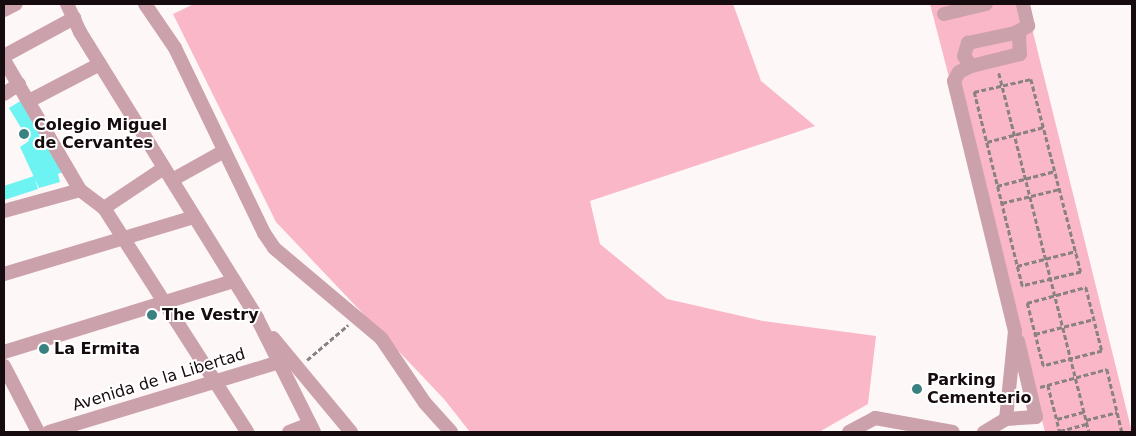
<!DOCTYPE html>
<html>
<head>
<meta charset="utf-8">
<style>
  body { margin:0 }
  #map { position:relative; width:1136px; height:436px; overflow:hidden; background:#fef7f8; font-family:"DejaVu Sans",sans-serif }
  div>[style] { position:absolute }
  [style*='--x'] { left:calc(var(--x)*1px); top:calc(var(--y)*1px); width:calc(var(--w)*1px); rotate:calc(var(--a)*1deg) }
  .green>* { inset:0; background:#f9b7c8 }
  .building>* { inset:0; background:#6df3f1 }
  .path>* { height:2.5px; margin-top:-1.25px; transform-origin:0; background:repeating-linear-gradient(90deg,#8a8183 0 5px,transparent 0 7.5px) }
  .minor>* { height:14px; margin:-7px; padding:0 7px; transform-origin:7px; border-radius:7px; background:#cba1ac }
  .dots>* { width:14px; height:14px; translate:-50% -50%; box-sizing:border-box; border:2px solid #fff; border-radius:50% }
  span { translate:-50% -50%; white-space:nowrap; text-align:center; line-height:1.15; -webkit-text-stroke:4px #fff; paint-order:stroke }
  .poi-label { font-size:16px; color:#160b0e; font-weight:700 }
  .left { translate:0 -50%; text-align:left }
  .street-label { font-size:16px; color:#160b0e }
  .frame { position:absolute; inset:0; border:5px solid #160b0e; pointer-events:none }
</style>
</head>
<body>
<div id="map">
  <div class="green">
    <i style="clip-path:polygon(194px 4px,733px 4px,761px 81px,815px 126px,590px 201px,600px 244px,667px 299px,763px 321px,876px 336px,868px 404px,819px 432px,470px 432px,444px 399px,276px 222px,173px 14px)"></i>
    <i style="clip-path:polygon(930px 4px,1026px 4px,1132px 432px,1045px 432px,957px 85px,950px 81px)"></i>
  </div>
  <div class="building">
    <i style="clip-path:polygon(22px 100px,65px 171px,58px 174px,60px 182px,39px 188px,20px 147px,29px 141px,9px 108px)"></i>
    <i style="clip-path:polygon(34px 176px,38px 189px,4px 200px,4px 186px)"></i>
  </div>
  <div class="path">
    <i style="--x:999;--y:73;--w:370;--a:75.9"></i>
    <i style="--x:1031;--y:79;--w:199;--a:75.5"></i>
    <i style="--x:1081;--y:272;--w:61;--a:166.7"></i>
    <i style="--x:1022;--y:286;--w:200;--a:-103.9"></i>
    <i style="--x:974;--y:92;--w:58;--a:-12.8"></i>
    <i style="--x:987;--y:142;--w:59;--a:-14.7"></i>
    <i style="--x:997;--y:186;--w:60;--a:-14.5"></i>
    <i style="--x:1002;--y:203;--w:60;--a:-13.6"></i>
    <i style="--x:1017;--y:266;--w:61;--a:-14.3"></i>
    <i style="--x:1086;--y:287;--w:66;--a:76"></i>
    <i style="--x:1102;--y:351;--w:61;--a:165.7"></i>
    <i style="--x:1043;--y:366;--w:65;--a:-104.3"></i>
    <i style="--x:1027;--y:303;--w:61;--a:-15.2"></i>
    <i style="--x:1035;--y:334;--w:61;--a:-14.3"></i>
    <i style="--x:307;--y:360;--w:54;--a:-40.5"></i>
    <i style="--x:1048;--y:385;--w:49;--a:75.7"></i>
    <i style="--x:1040;--y:387;--w:69;--a:-15"></i>
    <i style="--x:1107;--y:369;--w:65;--a:76.6"></i>
    <i style="--x:1057;--y:419;--w:28;--a:-15"></i>
    <i style="--x:1086;--y:420;--w:32;--a:-14"></i>
    <i style="--x:1060;--y:431;--w:28;--a:-15"></i>
  </div>
  <div class="minor">
    <i style="--x:67;--y:4;--w:31;--a:65"></i>
    <i style="--x:80;--y:32;--w:336;--a:58.2"></i>
    <i style="--x:257;--y:318;--w:127;--a:63.4"></i>
    <i style="--x:145;--y:4;--w:53;--a:55.7"></i>
    <i style="--x:175;--y:48;--w:205;--a:64.3"></i>
    <i style="--x:264;--y:233;--w:18;--a:56"></i>
    <i style="--x:274;--y:248;--w:140;--a:40.1"></i>
    <i style="--x:381;--y:338;--w:78;--a:55.9"></i>
    <i style="--x:425;--y:403;--w:39;--a:48"></i>
    <i style="--x:4;--y:10;--w:13;--a:-27"></i>
    <i style="--x:944;--y:14;--w:43;--a:-13.4"></i>
    <i style="--x:1015;--y:33;--w:15;--a:-28"></i>
    <i style="--x:1028;--y:26;--w:23;--a:-103"></i>
    <i style="--x:4;--y:56;--w:80;--a:-28.5"></i>
    <i style="--x:4;--y:60;--w:151;--a:59.7"></i>
    <i style="--x:80;--y:190;--w:30;--a:37"></i>
    <i style="--x:104;--y:208;--w:266;--a:57.4"></i>
    <i style="--x:971;--y:66;--w:12;--a:-125"></i>
    <i style="--x:964;--y:56;--w:14;--a:-73"></i>
    <i style="--x:968;--y:43;--w:48;--a:-12"></i>
    <i style="--x:1015;--y:33;--w:6;--a:45"></i>
    <i style="--x:1019;--y:37;--w:17;--a:87"></i>
    <i style="--x:1020;--y:54;--w:50;--a:166.2"></i>
    <i style="--x:971;--y:66;--w:13;--a:153"></i>
    <i style="--x:959;--y:72;--w:10;--a:119"></i>
    <i style="--x:954;--y:81;--w:257;--a:76.3"></i>
    <i style="--x:1015;--y:331;--w:88;--a:95.8"></i>
    <i style="--x:1006;--y:419;--w:26;--a:149"></i>
    <i style="--x:4;--y:94;--w:18;--a:-34"></i>
    <i style="--x:29;--y:101;--w:80;--a:-27.5"></i>
    <i style="--x:172;--y:180;--w:60;--a:-29.1"></i>
    <i style="--x:104;--y:208;--w:72;--a:-33.7"></i>
    <i style="--x:4;--y:211;--w:79;--a:-15.4"></i>
    <i style="--x:4;--y:274;--w:198;--a:-16.7"></i>
    <i style="--x:273;--y:338;--w:122;--a:50.3"></i>
    <i style="--x:4;--y:352;--w:241;--a:-17.2"></i>
    <i style="--x:4;--y:366;--w:74;--a:62.7"></i>
    <i style="--x:1006;--y:419;--w:30;--a:-4"></i>
    <i style="--x:1036;--y:417;--w:78;--a:-103.3"></i>
    <i style="--x:49;--y:432;--w:240;--a:-16.9"></i>
    <i style="--x:289;--y:432;--w:22;--a:-21"></i>
    <i style="--x:849;--y:432;--w:30;--a:-28"></i>
    <i style="--x:875;--y:418;--w:79;--a:10.2"></i>
  </div>
  <div class="dots">
    <i style="left:24px;top:134px;background:#3a8282"></i>
    <i style="left:152px;top:315px;background:#3a8282"></i>
    <i style="left:44px;top:349px;background:#3a8282"></i>
    <i style="left:917px;top:389px;background:#3a8282"></i>
  </div>
  <div class="poi-label">
    <span class="left" style="left:34px;top:134px">Colegio Miguel<br>de Cervantes</span>
    <span class="left" style="left:162px;top:315px">The Vestry</span>
    <span class="left" style="left:54px;top:349px">La Ermita</span>
    <span class="left" style="left:927px;top:389px">Parking<br>Cementerio</span>
  </div>
  <div class="street-label">
    <span style="left:159px;top:380px;rotate:-17deg">Avenida de la Libertad</span>
  </div>
  <div class="frame"></div>
</div>
</body>
</html>
